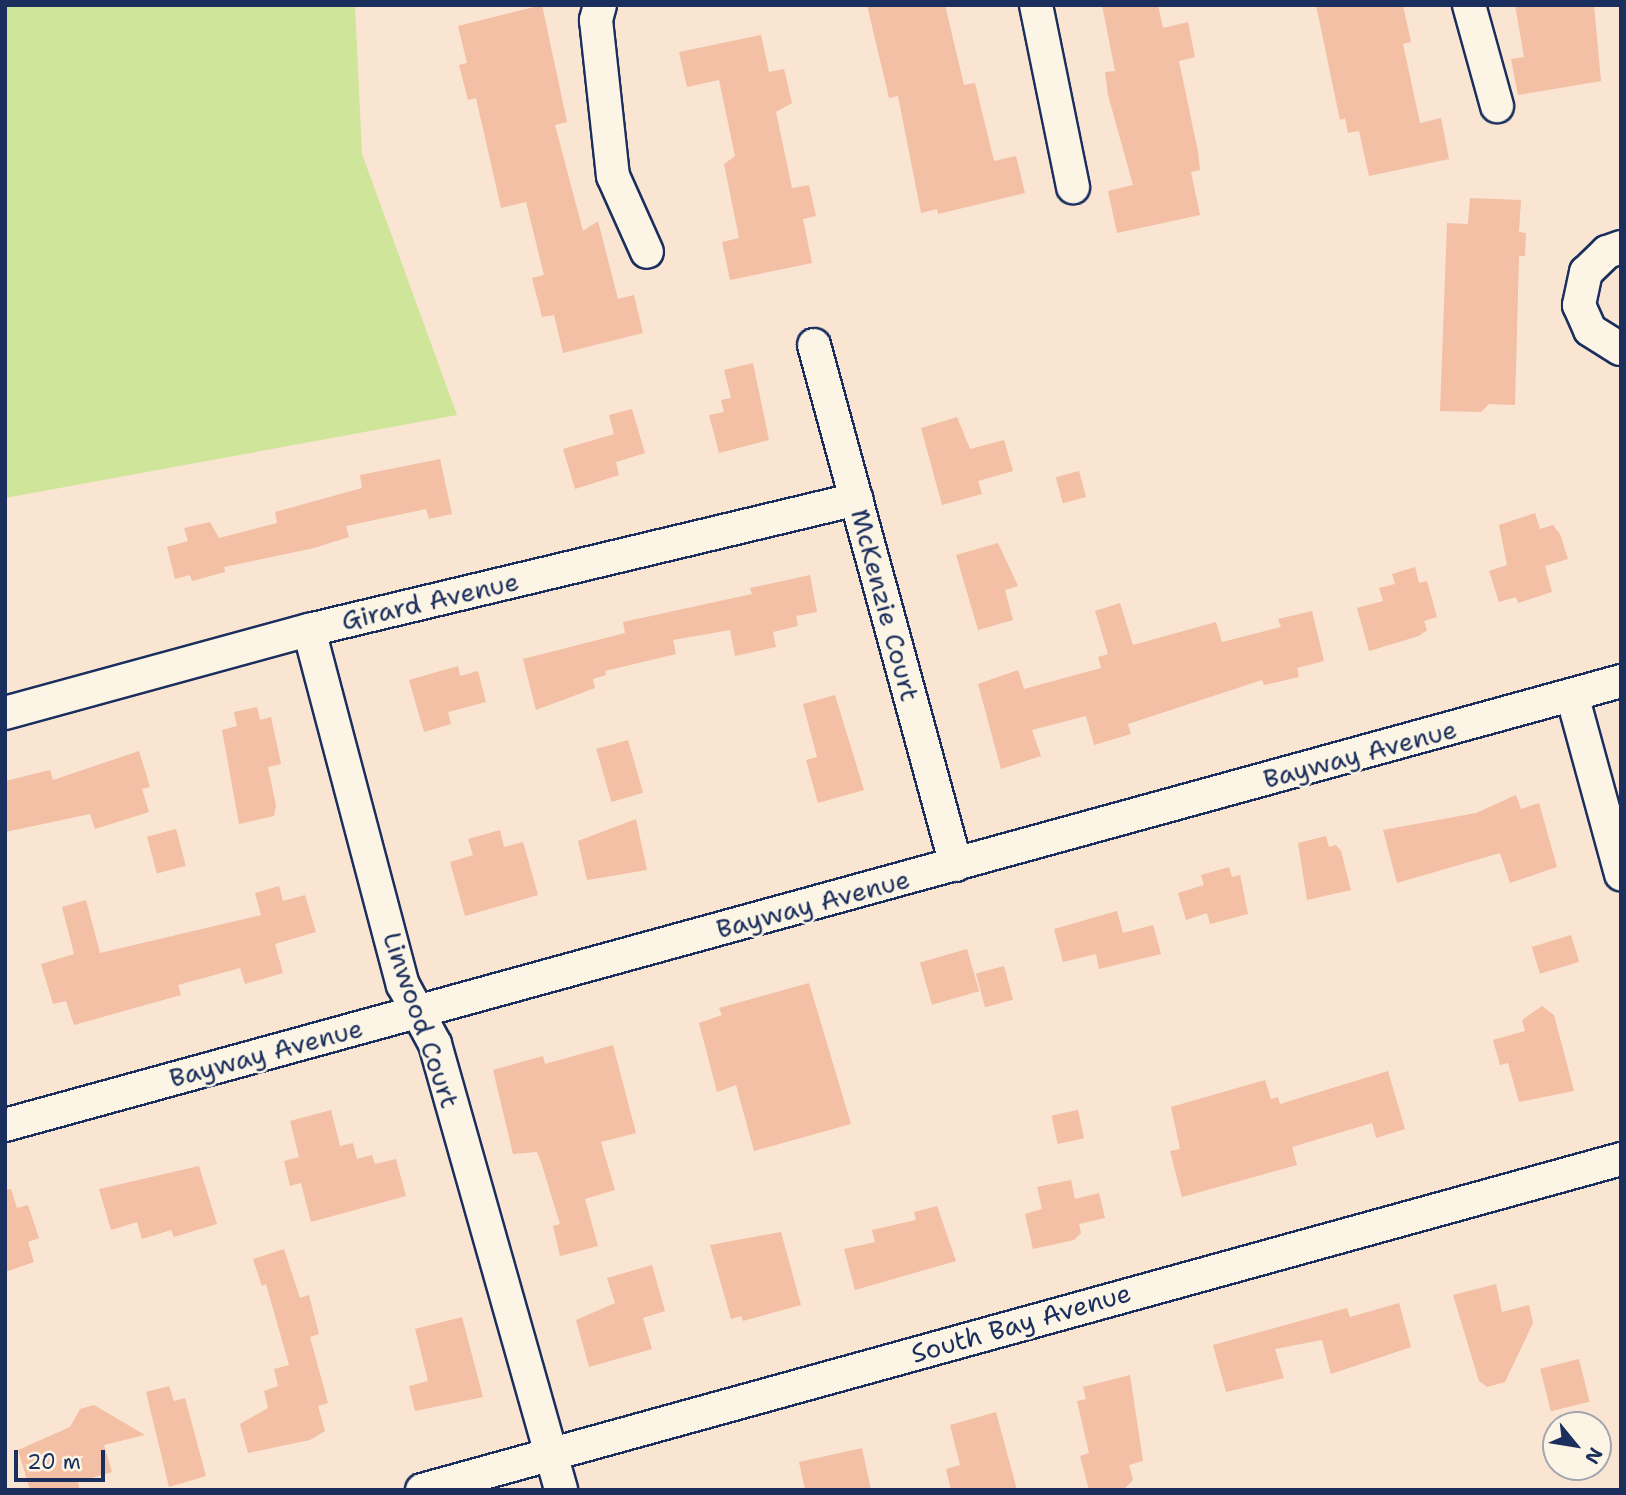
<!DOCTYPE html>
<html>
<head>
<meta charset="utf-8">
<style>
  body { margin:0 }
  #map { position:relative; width:1626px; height:1495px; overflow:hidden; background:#f9e5d2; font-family:"Shantell Sans",sans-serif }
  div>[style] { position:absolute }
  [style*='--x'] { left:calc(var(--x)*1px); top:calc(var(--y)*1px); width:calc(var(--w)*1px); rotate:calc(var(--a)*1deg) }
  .green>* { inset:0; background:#cfe59a }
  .building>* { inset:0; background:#f3bfa5; transform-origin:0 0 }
  .roads { filter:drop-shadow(2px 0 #1b2f5e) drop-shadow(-2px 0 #1b2f5e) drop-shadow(0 2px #1b2f5e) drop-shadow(0 -2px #1b2f5e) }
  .minor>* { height:32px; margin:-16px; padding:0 16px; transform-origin:16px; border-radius:16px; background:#fcf5e5 }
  span { translate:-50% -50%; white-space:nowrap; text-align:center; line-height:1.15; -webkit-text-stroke:5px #fcf5e5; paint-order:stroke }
  .street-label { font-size:26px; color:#1b2f5e }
  .frame { position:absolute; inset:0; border:7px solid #1b2f5e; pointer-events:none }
  .north { position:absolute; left:1542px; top:1411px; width:70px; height:70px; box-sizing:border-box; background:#fcf5e5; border:2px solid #a2a6af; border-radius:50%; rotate:120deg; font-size:19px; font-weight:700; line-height:28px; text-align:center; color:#1b2f5e }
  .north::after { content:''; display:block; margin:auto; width:24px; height:32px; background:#1b2f5e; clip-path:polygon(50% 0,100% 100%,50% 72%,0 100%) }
  .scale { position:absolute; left:14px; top:1450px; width:91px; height:32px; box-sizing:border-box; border:4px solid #1b2f5e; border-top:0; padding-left:9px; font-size:21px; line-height:24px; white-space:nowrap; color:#1b2f5e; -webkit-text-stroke:5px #fcf5e5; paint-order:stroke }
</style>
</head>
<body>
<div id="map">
  <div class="green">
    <i style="clip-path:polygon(5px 5px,355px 5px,362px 154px,457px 415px,5px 498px)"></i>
  </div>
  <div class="building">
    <i style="clip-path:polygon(542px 5px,567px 122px,555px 125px,583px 231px,598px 221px,618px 299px,634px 295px,643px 333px,563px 353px,554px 315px,542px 317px,532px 278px,544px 275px,526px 202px,501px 208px,476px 98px,468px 100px,459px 65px,467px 63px,458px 26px)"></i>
    <i style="clip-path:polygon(867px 5px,945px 5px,964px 85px,975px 83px,994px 161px,1016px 156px,1025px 193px,938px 214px,937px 209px,921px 213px,898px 96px,889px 98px)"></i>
    <i style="clip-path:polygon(1102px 5px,1158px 5px,1163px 28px,1188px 22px,1195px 57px,1179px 61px,1198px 152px,1200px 170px,1191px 172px,1200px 215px,1117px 233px,1108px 191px,1133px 185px,1108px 95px,1105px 72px,1115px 71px)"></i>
    <i style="clip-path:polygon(1316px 5px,1403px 5px,1411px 42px,1403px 44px,1420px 123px,1441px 118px,1449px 159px,1369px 176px,1359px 131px,1348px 133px,1345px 118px,1340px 120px)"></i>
    <i style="clip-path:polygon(1515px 5px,1594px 5px,1601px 81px,1518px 95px,1511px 59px,1524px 57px)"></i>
    <i style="clip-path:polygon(761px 35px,769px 72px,784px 69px,792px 103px,776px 112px,792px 188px,809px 185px,816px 216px,803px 219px,812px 263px,730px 280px,722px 242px,739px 238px,724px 164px,735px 156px,719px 80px,687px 87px,679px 52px)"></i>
    <i style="clip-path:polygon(1470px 198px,1521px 200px,1519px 232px,1526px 233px,1525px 256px,1519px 256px,1515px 405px,1489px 404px,1481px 412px,1440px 411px,1447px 223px,1468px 224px)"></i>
    <i style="clip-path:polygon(753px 363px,769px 440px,719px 453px,709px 415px,724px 412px,721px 400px,731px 398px,724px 370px)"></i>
    <i style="clip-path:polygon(632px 409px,645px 453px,616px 462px,619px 475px,575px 489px,563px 449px,614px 434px,609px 415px)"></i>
    <i style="clip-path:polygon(957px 417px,970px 449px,1004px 440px,1013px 471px,978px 481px,982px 494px,942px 505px,921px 428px)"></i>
    <i style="clip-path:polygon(440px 459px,452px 514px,429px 519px,426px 509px,346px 526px,349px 537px,314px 548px,224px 567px,225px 572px,192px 581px,190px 575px,175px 579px,167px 547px,188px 541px,184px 528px,210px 522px,219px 538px,277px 523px,275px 512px,362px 488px,360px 475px)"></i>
    <i style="left:1079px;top:471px;width:27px;height:24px;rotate:75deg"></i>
    <i style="clip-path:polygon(1535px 513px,1540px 529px,1553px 525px,1560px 534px,1568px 559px,1545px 566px,1552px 592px,1518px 603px,1516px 597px,1499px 602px,1489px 571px,1507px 565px,1499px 525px)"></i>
    <i style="clip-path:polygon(998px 543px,1018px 586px,1005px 590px,1013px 620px,978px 630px,956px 555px)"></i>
    <i style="clip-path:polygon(1415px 567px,1419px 583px,1427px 581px,1437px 617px,1424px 621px,1427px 630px,1419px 636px,1369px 651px,1357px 608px,1383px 601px,1379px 588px,1395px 584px,1392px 574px)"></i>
    <i style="clip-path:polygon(810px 575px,817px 612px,796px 616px,798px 626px,773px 632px,776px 647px,735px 656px,730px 630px,673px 640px,676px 654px,605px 671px,606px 675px,593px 679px,595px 688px,536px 710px,523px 659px,625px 633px,623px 622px,752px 594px,750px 588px)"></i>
    <i style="clip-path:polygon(1120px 603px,1133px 645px,1216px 622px,1222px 642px,1281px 627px,1278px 619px,1312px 611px,1324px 661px,1297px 668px,1299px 677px,1264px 685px,1262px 680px,1128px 724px,1131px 734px,1094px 745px,1086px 716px,1032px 730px,1041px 756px,1001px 769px,978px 684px,1018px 670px,1024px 689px,1101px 668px,1098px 657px,1108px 654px,1095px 611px)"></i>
    <i style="clip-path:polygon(458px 666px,460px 676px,478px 671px,486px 702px,448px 712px,451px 724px,424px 732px,409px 680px)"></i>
    <i style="clip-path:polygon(835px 695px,864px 790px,818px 803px,806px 760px,817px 757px,803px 704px)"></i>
    <i style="clip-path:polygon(257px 707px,260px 720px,271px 717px,281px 764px,268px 767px,276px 806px,274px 816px,239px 824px,222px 730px,237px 726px,234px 712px)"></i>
    <i style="left:628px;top:740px;width:55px;height:33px;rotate:74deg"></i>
    <i style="clip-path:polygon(139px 751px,150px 787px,142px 789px,149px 812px,95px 829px,90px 814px,5px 832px,5px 781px,50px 770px,53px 780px)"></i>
    <i style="clip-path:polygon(1516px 795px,1521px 809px,1539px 803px,1557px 867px,1510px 883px,1500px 853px,1397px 883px,1383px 830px,1476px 813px)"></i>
    <i style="clip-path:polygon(636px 819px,647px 870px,587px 880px,578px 841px)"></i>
    <i style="left:176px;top:829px;width:38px;height:30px;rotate:75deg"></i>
    <i style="clip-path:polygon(500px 830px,504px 847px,523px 842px,538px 895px,465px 916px,450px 862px,473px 855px,468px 839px)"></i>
    <i style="clip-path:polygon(1326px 836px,1329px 847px,1336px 845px,1341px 851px,1351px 890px,1307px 900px,1298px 843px)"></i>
    <i style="clip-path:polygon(1229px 867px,1232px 877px,1240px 875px,1248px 914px,1210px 924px,1207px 913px,1186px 920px,1178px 893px,1204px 885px,1201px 875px)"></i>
    <i style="clip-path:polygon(279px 886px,283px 901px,305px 895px,316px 932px,275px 944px,283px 973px,245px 984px,240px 968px,178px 985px,181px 995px,74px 1025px,66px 1001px,53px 1004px,41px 964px,74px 954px,62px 907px,86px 900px,100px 953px,261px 915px,255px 893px)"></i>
    <i style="clip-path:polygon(1117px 911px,1123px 933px,1153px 925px,1161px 954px,1099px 969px,1096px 954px,1063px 962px,1054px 929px)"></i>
    <i style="left:1571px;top:935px;width:28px;height:41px;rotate:73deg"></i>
    <i style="left:967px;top:949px;width:44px;height:49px;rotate:74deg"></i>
    <i style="left:1004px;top:966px;width:35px;height:29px;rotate:75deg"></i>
    <i style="clip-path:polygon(809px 983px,851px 1124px,754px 1151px,736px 1085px,717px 1092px,699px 1023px,722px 1015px,719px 1008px)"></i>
    <i style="clip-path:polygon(1542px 1006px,1554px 1015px,1574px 1091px,1519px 1102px,1508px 1063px,1500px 1065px,1493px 1040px,1525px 1031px,1522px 1020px)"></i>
    <i style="clip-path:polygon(613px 1045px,636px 1133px,601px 1142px,615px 1190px,585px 1199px,598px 1246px,560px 1256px,553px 1226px,560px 1224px,541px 1162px,537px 1152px,513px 1154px,493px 1070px,543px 1056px,545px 1064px)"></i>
    <i style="clip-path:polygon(1388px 1071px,1405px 1129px,1376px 1138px,1372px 1123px,1292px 1147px,1297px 1165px,1182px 1197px,1170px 1151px,1180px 1149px,1171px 1107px,1265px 1080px,1271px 1099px,1278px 1097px,1280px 1104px)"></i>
    <i style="clip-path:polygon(331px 1110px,340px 1146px,353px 1143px,357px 1159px,372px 1155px,375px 1164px,396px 1159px,406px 1196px,311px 1222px,301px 1183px,290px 1186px,284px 1161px,299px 1157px,290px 1121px)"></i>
    <i style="left:1078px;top:1110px;width:29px;height:27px;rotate:78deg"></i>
    <i style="clip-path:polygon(199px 1166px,217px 1224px,174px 1237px,171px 1230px,142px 1239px,137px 1222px,111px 1230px,99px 1189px)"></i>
    <i style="clip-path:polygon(1071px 1180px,1075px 1199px,1099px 1193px,1105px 1218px,1079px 1224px,1081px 1233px,1074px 1240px,1033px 1249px,1025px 1214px,1042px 1209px,1037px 1187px)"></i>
    <i style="clip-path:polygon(11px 1189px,17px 1208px,28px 1205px,39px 1238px,28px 1242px,34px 1262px,5px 1272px,5px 1190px)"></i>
    <i style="clip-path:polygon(937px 1206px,956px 1261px,855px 1290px,844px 1249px,875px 1242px,872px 1230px,916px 1220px,914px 1212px)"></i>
    <i style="clip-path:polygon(781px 1232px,801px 1305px,743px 1321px,741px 1316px,731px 1319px,710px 1245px)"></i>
    <i style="clip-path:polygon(284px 1249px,300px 1298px,309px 1295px,319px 1334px,310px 1337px,328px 1403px,318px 1406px,325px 1431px,310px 1440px,248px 1453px,240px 1424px,268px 1408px,264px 1391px,278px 1386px,274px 1369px,289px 1365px,266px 1284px,262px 1286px,253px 1259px)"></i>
    <i style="clip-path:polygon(652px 1265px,665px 1311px,643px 1318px,652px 1349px,589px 1367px,576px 1320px,615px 1303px,607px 1278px)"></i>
    <i style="clip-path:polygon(1496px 1284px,1502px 1312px,1529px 1305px,1533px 1323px,1505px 1382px,1487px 1387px,1479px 1381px,1453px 1295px)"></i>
    <i style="clip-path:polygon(1399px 1303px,1411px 1347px,1331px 1374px,1322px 1340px,1275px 1349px,1284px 1378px,1226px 1392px,1213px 1345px,1347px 1308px,1350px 1317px)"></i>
    <i style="clip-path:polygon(462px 1317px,483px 1397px,415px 1411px,409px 1386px,428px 1381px,415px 1329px)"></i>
    <i style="left:1579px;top:1359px;width:44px;height:40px;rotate:76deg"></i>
    <i style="clip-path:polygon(1130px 1375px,1143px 1461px,1129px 1465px,1133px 1480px,1123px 1490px,1089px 1490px,1080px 1456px,1089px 1453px,1077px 1401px,1086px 1399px,1083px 1387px)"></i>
    <i style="clip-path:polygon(169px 1386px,174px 1401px,185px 1398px,206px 1476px,169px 1487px,146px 1392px)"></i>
    <i style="clip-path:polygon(94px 1405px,145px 1435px,104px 1445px,112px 1472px,78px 1482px,80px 1490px,30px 1490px,18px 1450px,70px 1427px,80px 1409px)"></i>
    <i style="clip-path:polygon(996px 1412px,1017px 1490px,951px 1490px,946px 1469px,960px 1465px,950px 1425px)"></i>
    <i style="clip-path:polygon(862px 1448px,871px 1490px,805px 1490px,799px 1462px)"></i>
  </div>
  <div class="roads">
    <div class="minor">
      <i style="--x:600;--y:5;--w:16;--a:105"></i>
      <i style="--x:596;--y:20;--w:157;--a:83.8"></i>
      <i style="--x:613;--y:176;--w:83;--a:65.9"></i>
      <i style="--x:1036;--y:5;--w:186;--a:78.5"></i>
      <i style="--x:1469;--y:5;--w:105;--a:74.5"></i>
      <i style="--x:1621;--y:247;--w:15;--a:160"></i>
      <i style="--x:1607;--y:252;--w:29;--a:136"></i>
      <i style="--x:1586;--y:272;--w:34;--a:102"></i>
      <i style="--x:1579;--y:305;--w:27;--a:66"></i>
      <i style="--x:1590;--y:330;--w:36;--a:32"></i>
      <i style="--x:814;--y:345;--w:539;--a:74.73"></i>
      <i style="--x:309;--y:630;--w:367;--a:75.2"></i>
      <i style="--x:403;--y:985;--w:67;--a:61.5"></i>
      <i style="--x:435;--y:1044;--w:463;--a:74.2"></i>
      <i style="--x:1572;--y:695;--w:186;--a:74.7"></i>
      <i style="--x:5;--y:713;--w:315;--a:-15.3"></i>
      <i style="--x:309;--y:630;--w:563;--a:-13.44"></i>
      <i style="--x:5;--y:1125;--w:1676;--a:-15.36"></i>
      <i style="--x:422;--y:1490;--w:1244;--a:-15.43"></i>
    </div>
  </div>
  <div class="street-label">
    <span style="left:430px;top:601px;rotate:-13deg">Girard Avenue</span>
    <span style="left:885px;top:605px;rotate:75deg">McKenzie Court</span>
    <span style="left:1360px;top:754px;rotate:-15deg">Bayway Avenue</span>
    <span style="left:813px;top:904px;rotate:-15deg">Bayway Avenue</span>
    <span style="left:421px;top:1020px;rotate:71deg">Linwood Court</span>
    <span style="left:266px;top:1053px;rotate:-15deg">Bayway Avenue</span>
    <span style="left:1021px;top:1323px;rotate:-16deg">South Bay Avenue</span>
  </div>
  <div class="frame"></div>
  <div class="north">N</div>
  <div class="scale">20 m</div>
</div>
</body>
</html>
